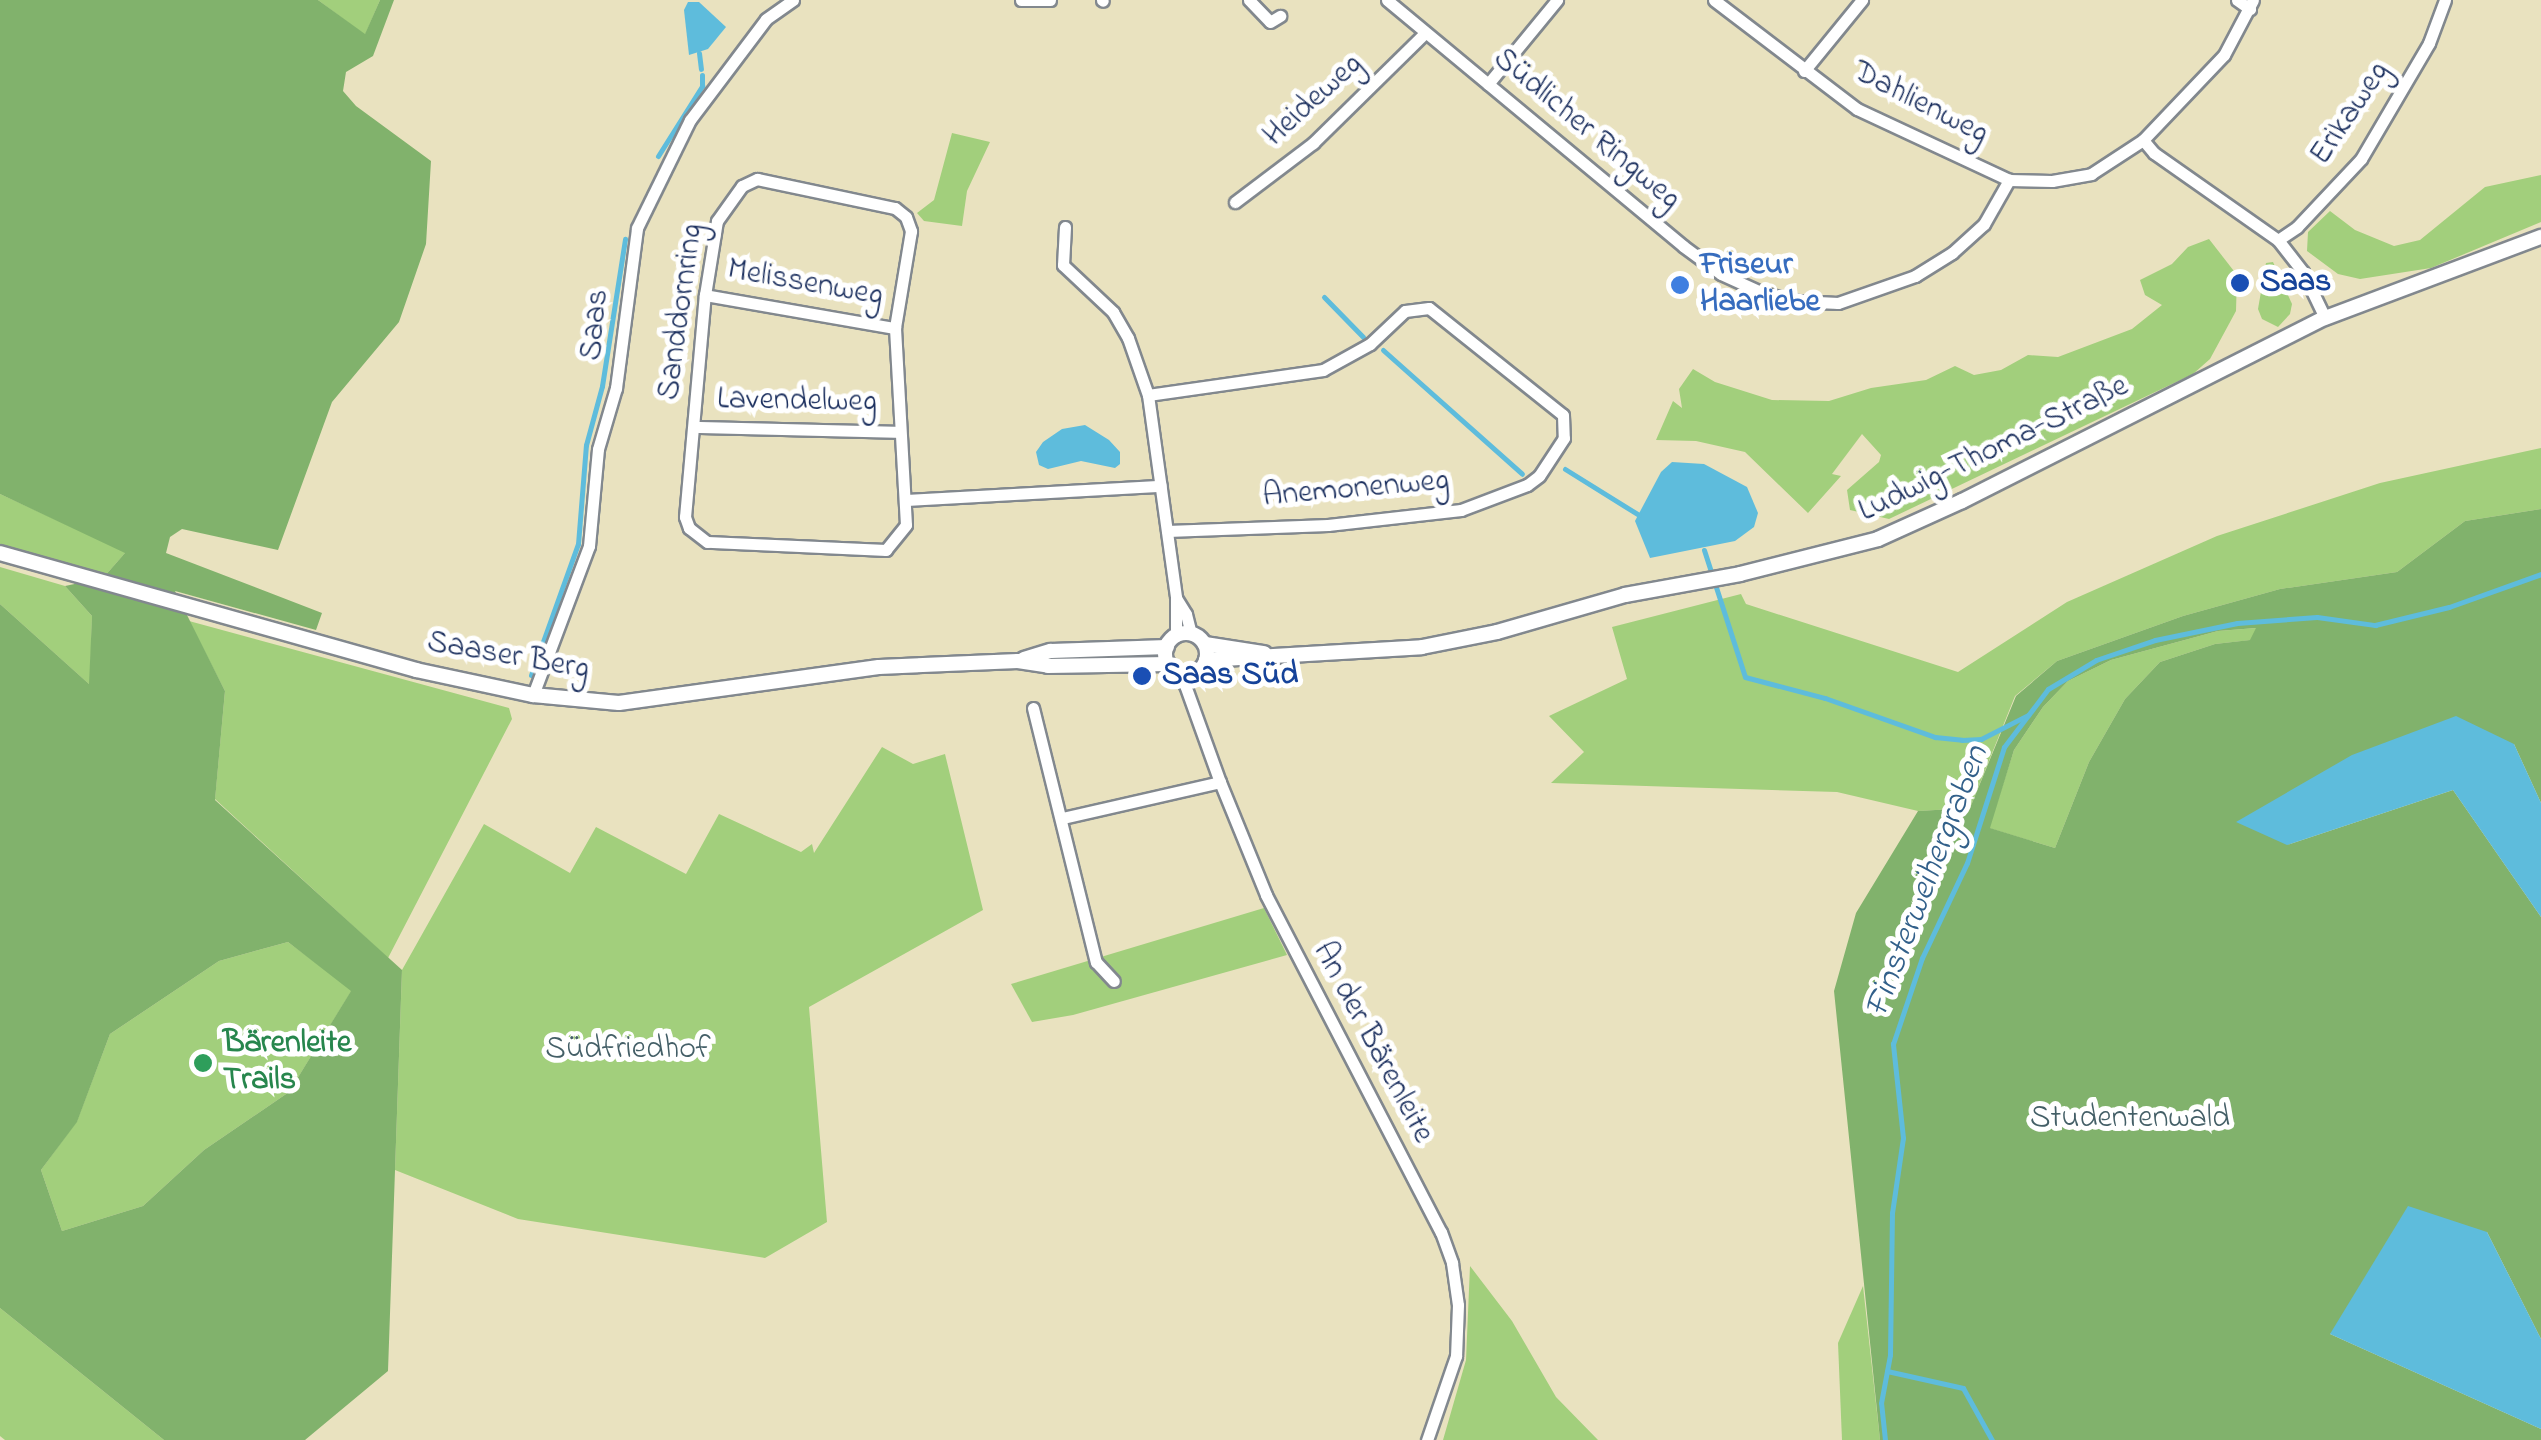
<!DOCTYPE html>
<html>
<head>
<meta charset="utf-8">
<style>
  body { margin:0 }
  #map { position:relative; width:2541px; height:1440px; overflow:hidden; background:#e9e2bf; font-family:"Indie Flower",sans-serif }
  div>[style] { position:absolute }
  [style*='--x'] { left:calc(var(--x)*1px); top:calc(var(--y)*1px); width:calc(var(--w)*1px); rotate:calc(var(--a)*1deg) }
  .green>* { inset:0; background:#a2cf7c }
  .forest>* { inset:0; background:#81b26c }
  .water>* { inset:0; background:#5ebcdc }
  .stream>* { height:5px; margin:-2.5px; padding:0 2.5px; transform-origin:2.5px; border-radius:2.5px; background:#5ebcdc }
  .roads { filter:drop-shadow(2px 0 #82888e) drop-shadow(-2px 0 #82888e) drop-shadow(0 2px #82888e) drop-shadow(0 -2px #82888e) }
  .minor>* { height:11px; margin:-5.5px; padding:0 5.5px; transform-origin:5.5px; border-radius:5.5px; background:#fff }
  .tertiary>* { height:14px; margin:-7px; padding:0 7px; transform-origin:7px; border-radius:7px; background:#fff }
  .tertiary>.ring { margin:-7px; padding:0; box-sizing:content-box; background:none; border:14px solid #fff; border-radius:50% }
  .dots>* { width:28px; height:28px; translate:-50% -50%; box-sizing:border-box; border:5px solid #fff; border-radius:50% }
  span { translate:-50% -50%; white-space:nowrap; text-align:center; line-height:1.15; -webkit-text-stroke:10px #fff; paint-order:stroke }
  .street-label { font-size:32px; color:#1b2f5e }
  .shop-label { font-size:32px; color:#366cbe; font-weight:700 }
  .left { translate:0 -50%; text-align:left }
  .transit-label { font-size:32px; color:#164399; font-weight:700 }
  .leisure-label { font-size:32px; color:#27864d; font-weight:700 }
  .park-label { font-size:32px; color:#445f67 }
  .water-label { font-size:35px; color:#32608a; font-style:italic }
</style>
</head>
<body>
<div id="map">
  <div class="green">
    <i style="clip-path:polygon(318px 0,380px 0,365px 35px)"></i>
    <i style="clip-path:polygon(952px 133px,990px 142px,967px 191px,962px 226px,924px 221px,917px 213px,934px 200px)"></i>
    <i style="clip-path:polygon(2541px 175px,2541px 222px,2431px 268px,2360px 279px,2338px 274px,2307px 251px,2308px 232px,2330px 211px,2355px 230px,2394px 246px,2420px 240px,2485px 187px)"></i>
    <i style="clip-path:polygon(2209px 239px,2237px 275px,2236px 311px,2210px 359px,2193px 374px,1889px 519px,1850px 510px,1847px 490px,1879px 462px,1881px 455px,1862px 434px,1832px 474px,1841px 476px,1808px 513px,1745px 452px,1696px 441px,1656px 440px,1673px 401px,1682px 408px,1679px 389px,1693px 369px,1715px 382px,1772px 400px,1829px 401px,1871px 388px,1926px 380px,1955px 366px,1974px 375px,2001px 370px,2028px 355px,2058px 357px,2132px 329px,2162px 305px,2145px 295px,2140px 280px,2172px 264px,2188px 247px)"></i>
    <i style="clip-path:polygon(2273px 262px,2292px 304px,2290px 314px,2278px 327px,2262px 319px,2258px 309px,2266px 263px)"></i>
    <i style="clip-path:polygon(2541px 448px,2541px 509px,2465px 521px,2397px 572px,2280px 589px,2183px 616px,2057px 661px,2015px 696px,1970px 808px,1918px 811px,1837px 792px,1551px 783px,1584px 752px,1549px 716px,1627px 679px,1612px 627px,1741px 594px,1746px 604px,1958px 672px,2067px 602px,2217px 536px,2380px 483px)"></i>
    <i style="clip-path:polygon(0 494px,126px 552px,103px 578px,0 547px)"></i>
    <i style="clip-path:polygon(0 567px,65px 586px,92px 616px,90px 685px,0 604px)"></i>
    <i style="clip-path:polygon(189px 621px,509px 708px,512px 719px,388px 958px,215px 799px,225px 691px)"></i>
    <i style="clip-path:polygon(2257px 628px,2251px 640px,2215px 644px,2160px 662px,2125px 699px,2089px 762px,2055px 848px,1989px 828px,2014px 750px,2043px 707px,2068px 681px,2111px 660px,2218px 631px)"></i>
    <i style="clip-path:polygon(882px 747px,913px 764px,945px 754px,983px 910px,809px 1007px,827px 1222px,765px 1258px,518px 1219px,395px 1170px,402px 970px,484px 824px,570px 873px,596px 827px,686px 874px,719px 814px,801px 852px,812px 844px,814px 853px)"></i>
    <i style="clip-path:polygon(1264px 908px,1287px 955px,1073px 1015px,1032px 1022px,1011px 984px)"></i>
    <i style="clip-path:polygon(288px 942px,352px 990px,289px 1092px,204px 1150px,143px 1206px,62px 1231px,41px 1170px,77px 1121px,110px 1034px,219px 961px)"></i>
    <i style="clip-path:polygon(1470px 1266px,1512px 1321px,1556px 1397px,1598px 1440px,1443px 1440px,1466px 1360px)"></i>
    <i style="clip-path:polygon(1863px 1286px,1880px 1440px,1842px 1440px,1838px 1343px)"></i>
    <i style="clip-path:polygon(0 1308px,164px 1440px,5px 1440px,0 1436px)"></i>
  </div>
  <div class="forest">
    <i style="clip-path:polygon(evenodd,0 0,318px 0,365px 34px,380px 0,394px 0,373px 56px,346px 72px,343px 91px,356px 106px,431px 161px,426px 244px,399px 322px,332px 402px,278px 550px,182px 529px,170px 537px,166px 553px,322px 613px,316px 630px,175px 591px,225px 691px,215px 800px,402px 970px,388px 1371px,305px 1440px,164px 1440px,0 1308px,0 604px,89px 684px,92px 616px,65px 586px,103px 578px,125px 553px,0 494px,0 0,288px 942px,351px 991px,289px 1092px,204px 1150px,143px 1206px,62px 1231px,41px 1170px,77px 1122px,110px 1034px,219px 961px,288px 942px)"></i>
    <i style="clip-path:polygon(evenodd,2541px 509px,2541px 803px,2514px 744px,2287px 845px,2453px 790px,2541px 917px,2541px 1339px,2487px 1232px,2330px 1334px,2541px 1429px,2541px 1440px,1880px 1440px,1834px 991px,1856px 913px,1918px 811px,1970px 808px,2016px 696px,2057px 661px,2183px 616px,2280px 589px,2397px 572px,2465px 521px,2541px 509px,2256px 628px,2250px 640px,2215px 644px,2160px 662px,2125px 699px,2089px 762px,2055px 848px,1990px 828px,2014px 750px,2043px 707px,2068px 681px,2111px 660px,2218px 631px,2256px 628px)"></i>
  </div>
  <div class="water">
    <i style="clip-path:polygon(688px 2px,699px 2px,726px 27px,708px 49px,689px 55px,684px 10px)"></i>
    <i style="clip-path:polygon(1085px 425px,1109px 440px,1120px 452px,1120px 464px,1115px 468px,1081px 461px,1048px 469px,1039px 465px,1036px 452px,1043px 442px,1062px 429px)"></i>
    <i style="clip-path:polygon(1672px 462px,1704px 464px,1747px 487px,1758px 513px,1754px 527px,1735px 541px,1650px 558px,1635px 521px,1661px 472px)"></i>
    <i style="clip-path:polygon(2456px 716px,2514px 744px,2541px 803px,2541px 917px,2453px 790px,2287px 845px,2236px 822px,2352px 755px)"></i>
    <i style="clip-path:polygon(2408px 1206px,2487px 1232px,2541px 1339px,2541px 1429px,2330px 1334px)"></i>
  </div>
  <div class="stream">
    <i style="--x:699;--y:53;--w:16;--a:83"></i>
    <i style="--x:658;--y:156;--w:83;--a:-57.8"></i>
    <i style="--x:702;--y:86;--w:11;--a:-90"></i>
    <i style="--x:1324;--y:297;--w:56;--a:45.7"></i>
    <i style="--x:1383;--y:350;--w:186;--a:41.7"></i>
    <i style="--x:1565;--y:469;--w:87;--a:31.9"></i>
    <i style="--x:1704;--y:550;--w:133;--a:72.1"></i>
    <i style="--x:1745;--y:677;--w:83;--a:14.7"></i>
    <i style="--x:1825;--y:698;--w:117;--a:19.5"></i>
    <i style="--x:1935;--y:737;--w:27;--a:6"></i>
    <i style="--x:1962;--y:740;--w:19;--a:-3"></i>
    <i style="--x:1981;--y:739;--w:53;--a:-27.1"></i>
    <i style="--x:531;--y:675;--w:139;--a:-70.3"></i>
    <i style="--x:578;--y:544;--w:99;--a:-85.4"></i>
    <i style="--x:586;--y:445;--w:61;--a:-74.8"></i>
    <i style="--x:602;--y:386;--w:149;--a:-81.1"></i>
    <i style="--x:1887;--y:1371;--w:78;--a:12.6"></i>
    <i style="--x:1963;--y:1388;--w:60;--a:60.9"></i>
    <i style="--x:1885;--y:1440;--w:37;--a:-96"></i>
    <i style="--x:1881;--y:1403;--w:49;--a:-79.4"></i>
    <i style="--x:1890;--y:1355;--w:142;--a:-89.2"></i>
    <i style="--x:1892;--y:1213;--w:76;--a:-81.7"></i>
    <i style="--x:1903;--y:1138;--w:95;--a:-96.1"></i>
    <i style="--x:1893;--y:1044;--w:91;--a:-71.4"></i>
    <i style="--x:1922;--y:958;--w:105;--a:-64.7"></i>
    <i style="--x:1967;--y:863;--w:122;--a:-72.3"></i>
    <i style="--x:2004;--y:747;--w:73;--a:-52.8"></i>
    <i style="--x:2048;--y:689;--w:56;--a:-31.1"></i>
    <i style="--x:2096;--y:660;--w:62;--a:-18.7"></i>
    <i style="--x:2155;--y:640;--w:84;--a:-11.7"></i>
    <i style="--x:2237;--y:623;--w:80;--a:-4.3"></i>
    <i style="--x:2317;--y:617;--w:59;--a:7.9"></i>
    <i style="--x:2375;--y:625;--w:76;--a:-13.7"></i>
    <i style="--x:2449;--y:607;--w:98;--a:-19.7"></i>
  </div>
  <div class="roads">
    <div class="minor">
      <i style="--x:1021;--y:0;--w:29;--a:0"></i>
      <i style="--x:1102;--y:0;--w:1;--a:45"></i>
      <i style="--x:1249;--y:0;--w:30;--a:46"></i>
      <i style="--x:1270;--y:22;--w:12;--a:-31"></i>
      <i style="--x:1387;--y:0;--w:385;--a:39.7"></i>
      <i style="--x:1683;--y:246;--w:47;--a:36.4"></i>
      <i style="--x:1721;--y:274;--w:46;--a:24.3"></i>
      <i style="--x:1763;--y:293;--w:35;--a:13"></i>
      <i style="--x:1797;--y:301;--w:41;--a:2.8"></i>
      <i style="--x:1838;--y:303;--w:82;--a:-19.3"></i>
      <i style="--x:1915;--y:276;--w:44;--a:-31.9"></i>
      <i style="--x:1952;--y:253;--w:43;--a:-42.2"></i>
      <i style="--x:1984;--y:224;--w:51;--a:-60.4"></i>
      <i style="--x:1714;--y:0;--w:180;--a:37.3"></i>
      <i style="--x:1857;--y:109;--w:168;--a:25"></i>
      <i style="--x:2009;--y:180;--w:43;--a:1.3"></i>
      <i style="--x:2052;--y:181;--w:40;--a:-10"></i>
      <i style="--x:2091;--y:174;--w:62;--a:-33.2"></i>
      <i style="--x:2143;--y:140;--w:117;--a:-46.4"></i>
      <i style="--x:2224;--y:55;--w:62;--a:-62.2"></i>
      <i style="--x:2237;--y:0;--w:16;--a:35"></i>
      <i style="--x:1804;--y:71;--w:92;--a:-50.8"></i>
      <i style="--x:1488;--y:84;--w:109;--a:-50.6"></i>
      <i style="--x:2143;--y:140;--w:17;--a:50"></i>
      <i style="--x:2154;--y:153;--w:151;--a:35.1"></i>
      <i style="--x:2278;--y:240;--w:41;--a:52"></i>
      <i style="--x:2303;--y:272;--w:51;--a:64.4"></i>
      <i style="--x:757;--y:179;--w:141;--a:11.9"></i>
      <i style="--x:895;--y:208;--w:14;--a:39"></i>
      <i style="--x:906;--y:217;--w:15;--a:70"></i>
      <i style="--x:911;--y:231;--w:98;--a:99.4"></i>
      <i style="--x:895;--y:328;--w:197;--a:86.8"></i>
      <i style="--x:906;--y:525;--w:32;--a:129"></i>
      <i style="--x:886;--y:550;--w:179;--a:-177.4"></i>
      <i style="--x:707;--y:542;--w:23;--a:-142"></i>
      <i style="--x:689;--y:528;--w:12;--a:-110"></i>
      <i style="--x:685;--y:517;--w:223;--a:-84.9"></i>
      <i style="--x:705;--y:295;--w:75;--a:-80.8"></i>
      <i style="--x:717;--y:221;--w:43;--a:-54.5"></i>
      <i style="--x:742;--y:186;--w:17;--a:-25"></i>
      <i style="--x:1235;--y:202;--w:98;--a:-37.1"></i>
      <i style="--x:1313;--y:143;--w:157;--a:-44.5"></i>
      <i style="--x:1065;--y:227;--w:38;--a:93"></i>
      <i style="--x:1063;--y:265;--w:69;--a:43.2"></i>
      <i style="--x:1113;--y:312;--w:30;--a:60"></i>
      <i style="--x:1128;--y:338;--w:60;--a:70.7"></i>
      <i style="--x:1148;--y:395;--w:205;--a:82.1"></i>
      <i style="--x:1176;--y:598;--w:38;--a:90"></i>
      <i style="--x:2278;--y:240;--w:23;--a:-34"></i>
      <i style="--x:2297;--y:227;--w:93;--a:-46.7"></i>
      <i style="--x:2361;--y:159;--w:134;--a:-59.6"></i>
      <i style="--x:2429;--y:43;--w:46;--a:-69.6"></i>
      <i style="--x:705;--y:295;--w:193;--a:9.9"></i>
      <i style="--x:1148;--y:395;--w:177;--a:-8.1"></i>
      <i style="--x:1323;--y:370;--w:54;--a:-29"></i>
      <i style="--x:1370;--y:344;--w:48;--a:-43.3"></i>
      <i style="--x:1405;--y:311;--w:24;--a:-7"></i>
      <i style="--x:1429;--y:308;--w:171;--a:38.6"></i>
      <i style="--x:1563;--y:415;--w:23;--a:88"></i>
      <i style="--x:1564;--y:438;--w:45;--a:123.3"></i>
      <i style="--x:1539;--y:476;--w:15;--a:143"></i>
      <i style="--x:1527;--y:485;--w:71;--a:159.3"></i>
      <i style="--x:1461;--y:510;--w:134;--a:173.6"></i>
      <i style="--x:1328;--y:525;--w:161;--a:177.9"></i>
      <i style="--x:695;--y:427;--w:204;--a:1.4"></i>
      <i style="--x:907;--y:500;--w:254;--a:-3.2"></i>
      <i style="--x:1176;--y:598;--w:19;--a:58"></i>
      <i style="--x:1186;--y:614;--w:21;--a:76"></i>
      <i style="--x:1185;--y:675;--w:10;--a:90"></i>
      <i style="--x:1185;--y:685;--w:103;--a:70.2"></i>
      <i style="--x:1220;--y:782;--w:122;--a:67.8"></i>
      <i style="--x:1266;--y:895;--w:380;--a:62.6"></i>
      <i style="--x:1441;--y:1232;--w:33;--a:70"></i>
      <i style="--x:1452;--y:1263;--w:42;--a:81.9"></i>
      <i style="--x:1458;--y:1305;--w:51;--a:92.2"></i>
      <i style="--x:1456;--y:1356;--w:89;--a:109"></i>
      <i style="--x:533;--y:695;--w:159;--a:-69.4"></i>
      <i style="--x:589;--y:546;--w:97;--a:-84.7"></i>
      <i style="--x:598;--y:449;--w:64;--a:-73.6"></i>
      <i style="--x:616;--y:388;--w:161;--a:-82.5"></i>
      <i style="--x:637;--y:228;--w:120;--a:-63.9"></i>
      <i style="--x:690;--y:120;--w:126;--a:-53"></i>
      <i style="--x:766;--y:19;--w:33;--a:-35"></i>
      <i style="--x:1033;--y:708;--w:262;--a:76.1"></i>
      <i style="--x:1096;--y:962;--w:26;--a:47"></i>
      <i style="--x:1063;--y:818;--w:161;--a:-12.9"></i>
    </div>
    <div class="tertiary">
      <i style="--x:0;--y:553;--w:432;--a:15.7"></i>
      <i style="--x:416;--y:670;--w:120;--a:12.1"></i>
      <i style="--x:533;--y:695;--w:86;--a:5.3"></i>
      <i style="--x:619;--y:703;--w:262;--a:-7.9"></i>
      <i style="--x:879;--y:667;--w:139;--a:-2.5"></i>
      <i style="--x:1018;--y:661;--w:30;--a:9"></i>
      <i style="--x:1048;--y:666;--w:120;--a:-1"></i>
      <i class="ring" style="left:1165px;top:633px;width:28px;height:28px"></i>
      <i style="--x:1205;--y:644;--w:60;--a:8.7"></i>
      <i style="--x:1024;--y:659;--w:28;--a:-17"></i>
      <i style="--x:1051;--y:651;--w:116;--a:-2"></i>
      <i style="--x:1206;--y:660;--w:216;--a:-3.4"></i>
      <i style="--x:1422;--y:647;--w:76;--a:-11.3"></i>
      <i style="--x:1497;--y:632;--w:133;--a:-16.1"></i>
      <i style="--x:1625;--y:595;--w:117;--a:-10.3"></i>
      <i style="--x:1740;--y:574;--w:142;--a:-14.2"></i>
      <i style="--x:1878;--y:539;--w:92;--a:-24.3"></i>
      <i style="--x:1962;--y:501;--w:407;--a:-26.8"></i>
      <i style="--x:2325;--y:318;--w:231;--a:-20.6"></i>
    </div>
  </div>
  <div class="dots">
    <i style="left:2240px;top:283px;background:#1a4fb4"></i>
    <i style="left:1680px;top:285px;background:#3f7fe0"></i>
    <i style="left:1142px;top:676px;background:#1a4fb4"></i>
    <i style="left:203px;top:1063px;background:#2e9e5b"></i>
  </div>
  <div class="street-label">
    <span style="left:1314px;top:101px;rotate:-42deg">Heideweg</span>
    <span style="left:1920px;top:104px;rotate:27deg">Dahlienweg</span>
    <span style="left:2351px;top:114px;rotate:-56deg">Erikaweg</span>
    <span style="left:1586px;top:130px;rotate:40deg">Südlicher Ringweg</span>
    <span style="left:805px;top:284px;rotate:10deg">Melissenweg</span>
    <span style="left:682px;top:312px;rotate:-82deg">Sanddornring</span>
    <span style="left:596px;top:325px;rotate:-84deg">Saas</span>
    <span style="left:797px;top:402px;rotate:1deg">Lavendelweg</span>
    <span style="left:1994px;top:450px;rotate:-26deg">Ludwig-Thoma-Straße</span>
    <span style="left:1356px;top:490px;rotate:-5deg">Anemonenweg</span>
    <span style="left:508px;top:657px;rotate:10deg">Saaser Berg</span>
    <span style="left:1372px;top:1043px;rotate:62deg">An der Bärenleite</span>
  </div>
  <div class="shop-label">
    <span class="left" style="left:1700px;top:285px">Friseur<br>Haarliebe</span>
  </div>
  <div class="transit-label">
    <span class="left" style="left:2260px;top:283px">Saas</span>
    <span class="left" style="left:1162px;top:676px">Saas Süd</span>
  </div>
  <div class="leisure-label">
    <span class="left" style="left:223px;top:1063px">Bärenleite<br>Trails</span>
  </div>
  <div class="park-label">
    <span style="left:628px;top:1050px">Südfriedhof</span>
    <span style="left:2130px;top:1119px">Studentenwald</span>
  </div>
  <div class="water-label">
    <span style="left:1928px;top:882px;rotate:-69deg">Finsterweihergraben</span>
  </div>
</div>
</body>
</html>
